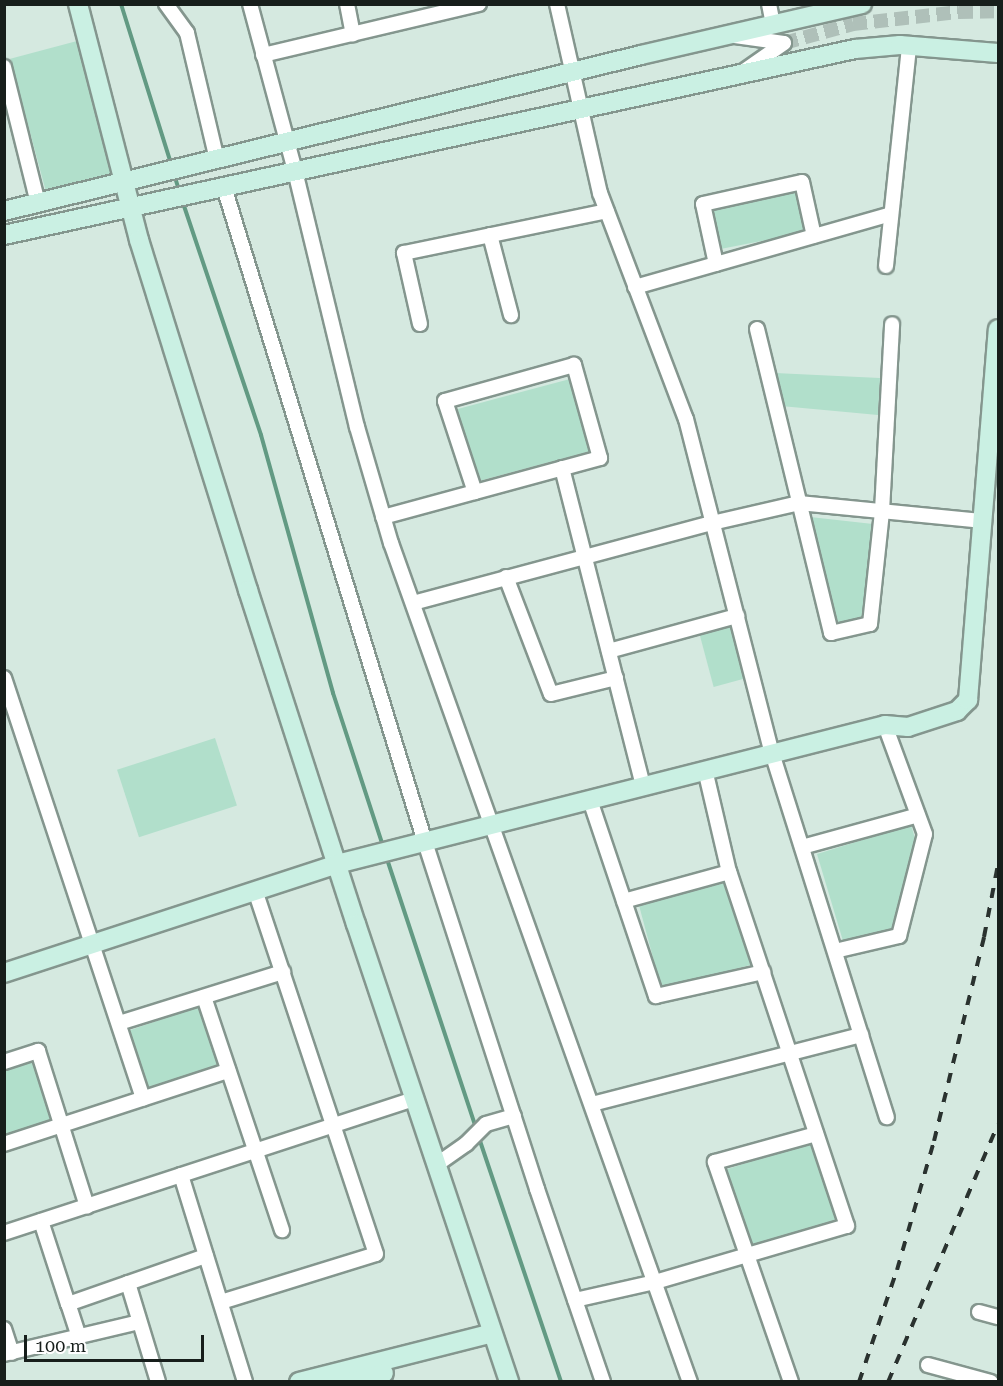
<!DOCTYPE html>
<html>
<head>
<meta charset="utf-8">
<style>
  body { margin:0 }
  #map { position:relative; width:1003px; height:1386px; overflow:hidden; background:#d5e9e0; font-family:"Roboto Serif",serif }
  div>[style] { position:absolute }
  [style*='--x'] { left:calc(var(--x)*1px); top:calc(var(--y)*1px); width:calc(var(--w)*1px); rotate:calc(var(--a)*1deg) }
  .green>* { inset:0; background:#b1dfcb; transform-origin:0 0 }
  .stream>* { height:4px; margin:-2px; padding:0 2px; transform-origin:2px; border-radius:2px; background:#629a83 }
  .street-tunnel>* { height:14px; margin-top:-7px; transform-origin:0; background:repeating-linear-gradient(90deg,#afc0b9 0 14px,transparent 0 21px) }
  .roads { filter:drop-shadow(2px 0 #84968e) drop-shadow(-2px 0 #84968e) drop-shadow(0 2px #84968e) drop-shadow(0 -2px #84968e) }
  .street>* { height:14px; margin:-7px; padding:0 7px; transform-origin:7px; border-radius:7px; background:#fff }
  .secondary>* { height:18px; margin:-9px; padding:0 9px; transform-origin:9px; border-radius:9px; background:#caf0e3 }
  .rail>* { height:4px; margin-top:-2px; transform-origin:0; background:repeating-linear-gradient(90deg,#2a322f 0 10px,transparent 0 20px) }
  span { translate:-50% -50%; white-space:nowrap; text-align:center; line-height:1.15; -webkit-text-stroke:6px #fff; paint-order:stroke }
  .frame { position:absolute; inset:0; border:6px solid #171e1b; pointer-events:none }
  .scale { position:absolute; left:24px; top:1335px; width:180px; height:27px; box-sizing:border-box; border:3px solid #171e1b; border-top:0; padding-left:8px; font-size:18px; line-height:21px; white-space:nowrap; color:#171e1b; -webkit-text-stroke:4px #fff; paint-order:stroke }
</style>
</head>
<body>
<div id="map">
  <div class="green">
    <i style="left:77px;top:41px;width:139px;height:69px;rotate:75deg"></i>
    <i style="left:799px;top:190px;width:43px;height:91px;rotate:79deg"></i>
    <i style="clip-path:polygon(775px 373px,880px 378px,878px 415px,781px 406px)"></i>
    <i style="left:570px;top:379px;width:75px;height:120px;rotate:75deg"></i>
    <i style="clip-path:polygon(810px 517px,873px 524px,867px 621px,835px 626px)"></i>
    <i style="left:732px;top:624px;width:56px;height:34px;rotate:75deg"></i>
    <i style="left:215px;top:738px;width:71px;height:103px;rotate:72deg"></i>
    <i style="clip-path:polygon(911px 825px,917px 845px,894px 930px,843px 941px,817px 854px)"></i>
    <i style="left:728px;top:882px;width:86px;height:92px;rotate:75deg"></i>
    <i style="left:200px;top:1006px;width:62px;height:75px;rotate:71deg"></i>
    <i style="clip-path:polygon(33px 1061px,53px 1121px,5px 1138px,4px 1071px)"></i>
    <i style="left:811px;top:1142px;width:83px;height:90px;rotate:72deg"></i>
  </div>
  <div class="stream">
    <i style="--x:121;--y:4;--w:168;--a:72.6"></i>
    <i style="--x:174;--y:174;--w:17;--a:73"></i>
    <i style="--x:182;--y:200;--w:248;--a:71.4"></i>
    <i style="--x:261;--y:435;--w:268;--a:74.4"></i>
    <i style="--x:333;--y:693;--w:161;--a:71.9"></i>
    <i style="--x:386;--y:856;--w:287;--a:71.7"></i>
    <i style="--x:478;--y:1135;--w:261;--a:71.4"></i>
  </div>
  <div class="street-tunnel">
    <i style="--x:784;--y:43;--w:72;--a:-15.4"></i>
    <i style="--x:853;--y:24;--w:107;--a:-6.5"></i>
    <i style="--x:959;--y:12;--w:39;--a:-1"></i>
  </div>
  <div class="roads">
    <div class="street">
      <i style="--x:166;--y:4;--w:36;--a:54"></i>
      <i style="--x:187;--y:33;--w:130;--a:76.7"></i>
      <i style="--x:250;--y:4;--w:173;--a:74.9"></i>
      <i style="--x:295;--y:171;--w:263;--a:76.4"></i>
      <i style="--x:357;--y:427;--w:121;--a:73.7"></i>
      <i style="--x:391;--y:543;--w:891;--a:70.39"></i>
      <i style="--x:347;--y:4;--w:31;--a:79"></i>
      <i style="--x:557;--y:4;--w:194;--a:77.2"></i>
      <i style="--x:600;--y:193;--w:242;--a:69.2"></i>
      <i style="--x:686;--y:419;--w:345;--a:75.6"></i>
      <i style="--x:772;--y:753;--w:382;--a:72.5"></i>
      <i style="--x:769;--y:4;--w:20;--a:79"></i>
      <i style="--x:735;--y:36;--w:49;--a:8.1"></i>
      <i style="--x:263;--y:55;--w:222;--a:-13.3"></i>
      <i style="--x:4;--y:67;--w:140;--a:76"></i>
      <i style="--x:744;--y:71;--w:49;--a:-35"></i>
      <i style="--x:224;--y:187;--w:685;--a:72.94"></i>
      <i style="--x:425;--y:842;--w:365;--a:72.1"></i>
      <i style="--x:537;--y:1189;--w:204;--a:71.1"></i>
      <i style="--x:490;--y:235;--w:83;--a:75.3"></i>
      <i style="--x:716;--y:264;--w:61;--a:-102.2"></i>
      <i style="--x:703;--y:204;--w:101;--a:-12.5"></i>
      <i style="--x:802;--y:182;--w:55;--a:77.5"></i>
      <i style="--x:886;--y:266;--w:221;--a:-84"></i>
      <i style="--x:635;--y:287;--w:266;--a:-15.9"></i>
      <i style="--x:420;--y:324;--w:73;--a:-102.7"></i>
      <i style="--x:404;--y:253;--w:207;--a:-11.7"></i>
      <i style="--x:757;--y:329;--w:313;--a:76.3"></i>
      <i style="--x:831;--y:633;--w:40;--a:-13"></i>
      <i style="--x:870;--y:624;--w:114;--a:-83.9"></i>
      <i style="--x:882;--y:511;--w:187;--a:-86.9"></i>
      <i style="--x:562;--y:468;--w:328;--a:75.7"></i>
      <i style="--x:383;--y:517;--w:225;--a:-15.2"></i>
      <i style="--x:600;--y:458;--w:97;--a:-105.6"></i>
      <i style="--x:574;--y:365;--w:134;--a:164.4"></i>
      <i style="--x:445;--y:401;--w:96;--a:71.8"></i>
      <i style="--x:506;--y:577;--w:125;--a:69"></i>
      <i style="--x:551;--y:694;--w:67;--a:-13.8"></i>
      <i style="--x:413;--y:603;--w:310;--a:-15"></i>
      <i style="--x:712;--y:523;--w:89;--a:-12.9"></i>
      <i style="--x:799;--y:503;--w:183;--a:5.6"></i>
      <i style="--x:609;--y:651;--w:133;--a:-15.3"></i>
      <i style="--x:4;--y:678;--w:443;--a:71.7"></i>
      <i style="--x:590;--y:800;--w:207;--a:71.4"></i>
      <i style="--x:656;--y:996;--w:110;--a:-12.6"></i>
      <i style="--x:802;--y:847;--w:120;--a:-15.4"></i>
      <i style="--x:624;--y:901;--w:109;--a:-15.4"></i>
      <i style="--x:835;--y:951;--w:66;--a:-13.2"></i>
      <i style="--x:899;--y:936;--w:105;--a:-75.7"></i>
      <i style="--x:925;--y:834;--w:116;--a:-110.2"></i>
      <i style="--x:204;--y:997;--w:246;--a:71.5"></i>
      <i style="--x:119;--y:1023;--w:172;--a:-17.3"></i>
      <i style="--x:4;--y:1062;--w:36;--a:-18"></i>
      <i style="--x:38;--y:1051;--w:163;--a:72.5"></i>
      <i style="--x:592;--y:1104;--w:278;--a:-14.4"></i>
      <i style="--x:4;--y:1144;--w:236;--a:-18.1"></i>
      <i style="--x:436;--y:1165;--w:37;--a:-35"></i>
      <i style="--x:466;--y:1144;--w:28;--a:-45"></i>
      <i style="--x:486;--y:1124;--w:29;--a:-16"></i>
      <i style="--x:181;--y:1175;--w:217;--a:72.8"></i>
      <i style="--x:41;--y:1221;--w:87;--a:72"></i>
      <i style="--x:4;--y:1233;--w:431;--a:-18.1"></i>
      <i style="--x:128;--y:1283;--w:103;--a:73.1"></i>
      <i style="--x:575;--y:1300;--w:82;--a:-12.7"></i>
      <i style="--x:655;--y:1282;--w:200;--a:-16.3"></i>
      <i style="--x:847;--y:1226;--w:373;--a:-108.4"></i>
      <i style="--x:729;--y:872;--w:105;--a:-103.2"></i>
      <i style="--x:221;--y:1302;--w:162;--a:-17.2"></i>
      <i style="--x:376;--y:1254;--w:383;--a:-108.4"></i>
      <i style="--x:979;--y:1312;--w:20;--a:15"></i>
      <i style="--x:4;--y:1329;--w:25;--a:72"></i>
      <i style="--x:79;--y:1337;--w:35;--a:-108"></i>
      <i style="--x:68;--y:1304;--w:146;--a:-19.2"></i>
      <i style="--x:4;--y:1354;--w:139;--a:-13.3"></i>
      <i style="--x:928;--y:1365;--w:65;--a:15.1"></i>
      <i style="--x:791;--y:1382;--w:233;--a:-109.1"></i>
      <i style="--x:715;--y:1162;--w:105;--a:-15.5"></i>
    </div>
    <div class="secondary">
      <i style="--x:78;--y:4;--w:244;--a:75.5"></i>
      <i style="--x:139;--y:240;--w:367;--a:72.7"></i>
      <i style="--x:248;--y:590;--w:351;--a:72.1"></i>
      <i style="--x:356;--y:924;--w:483;--a:71.5"></i>
      <i style="--x:4;--y:211;--w:656;--a:-13.76"></i>
      <i style="--x:641;--y:55;--w:227;--a:-13"></i>
      <i style="--x:4;--y:235;--w:871;--a:-12.33"></i>
      <i style="--x:855;--y:49;--w:45;--a:-5.1"></i>
      <i style="--x:900;--y:45;--w:98;--a:4.7"></i>
      <i style="--x:4;--y:973;--w:350;--a:-18.1"></i>
      <i style="--x:337;--y:864;--w:565;--a:-14.23"></i>
      <i style="--x:885;--y:725;--w:23;--a:5"></i>
      <i style="--x:908;--y:727;--w:52;--a:-18.1"></i>
      <i style="--x:957;--y:711;--w:16;--a:-45"></i>
      <i style="--x:968;--y:700;--w:372;--a:-85.4"></i>
      <i style="--x:299;--y:1382;--w:199;--a:-14.2"></i>
      <i style="--x:351;--y:1382;--w:34;--a:-15"></i>
    </div>
  </div>
  <div class="rail">
    <i style="--x:859;--y:1382;--w:118;--a:-71.3"></i>
    <i style="--x:897;--y:1270;--w:134;--a:-74"></i>
    <i style="--x:934;--y:1141;--w:210;--a:-76.2"></i>
    <i style="--x:984;--y:937;--w:74;--a:-79.1"></i>
    <i style="--x:888;--y:1382;--w:280;--a:-66.9"></i>
  </div>
  <div class="frame"></div>
  <div class="scale">100 m</div>
</div>
</body>
</html>
